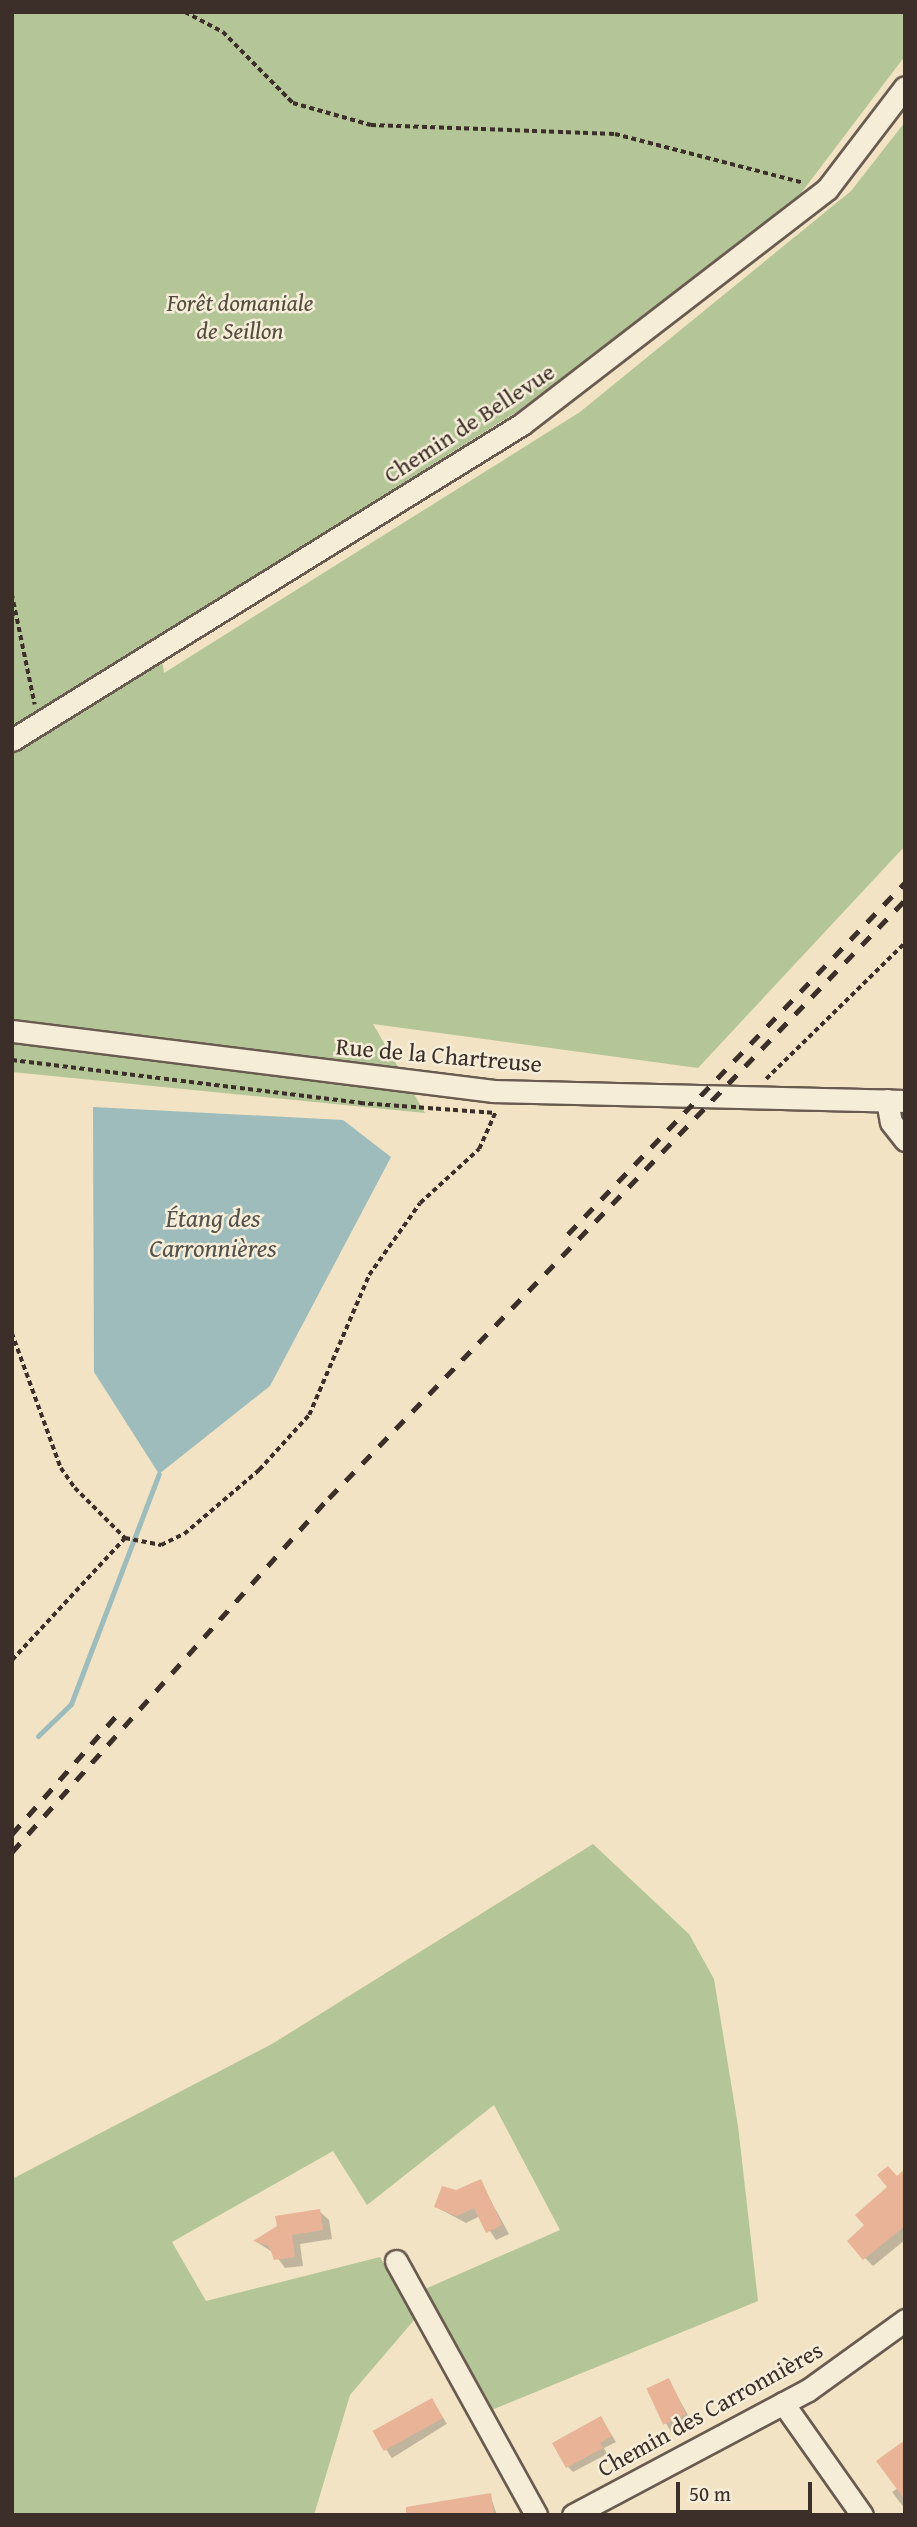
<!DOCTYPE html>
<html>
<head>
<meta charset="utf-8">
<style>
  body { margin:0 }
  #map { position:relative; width:917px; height:2527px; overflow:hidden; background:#f1e3c4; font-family:"Gentium Book Plus",serif }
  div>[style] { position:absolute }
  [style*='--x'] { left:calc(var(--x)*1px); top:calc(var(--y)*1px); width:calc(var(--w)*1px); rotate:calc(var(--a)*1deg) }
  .green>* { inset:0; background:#b4c598 }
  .water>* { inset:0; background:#9ebcbc }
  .shadow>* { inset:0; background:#0003; transform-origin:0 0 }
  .stream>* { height:5px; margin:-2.5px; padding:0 2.5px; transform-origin:2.5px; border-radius:2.5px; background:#9ebcbc }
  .building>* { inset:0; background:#e9b398; transform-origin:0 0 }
  .path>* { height:3.5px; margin-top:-1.75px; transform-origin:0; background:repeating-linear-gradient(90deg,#3c2e28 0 5px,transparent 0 8.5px) }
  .roads { filter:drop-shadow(2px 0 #695b4f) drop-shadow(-2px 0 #695b4f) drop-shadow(0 2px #695b4f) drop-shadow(0 -2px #695b4f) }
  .minor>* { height:21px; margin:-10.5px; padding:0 10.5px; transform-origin:10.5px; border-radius:10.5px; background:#f6edd9 }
  .rail>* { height:5px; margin-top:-2.5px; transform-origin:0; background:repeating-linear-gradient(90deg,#3c2e28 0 12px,transparent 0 24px) }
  span { translate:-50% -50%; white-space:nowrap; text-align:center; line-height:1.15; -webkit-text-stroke:5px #f6edd9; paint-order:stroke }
  .park-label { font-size:24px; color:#544c3e; font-style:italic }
  .street-label { font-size:24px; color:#3c2e28 }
  .water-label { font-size:26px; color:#54524d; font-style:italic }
  .frame { position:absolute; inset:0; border:14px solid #3c2e28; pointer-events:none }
  .scale { position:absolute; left:676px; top:2482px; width:136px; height:32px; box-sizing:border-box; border:4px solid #3c2e28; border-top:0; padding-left:9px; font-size:21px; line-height:24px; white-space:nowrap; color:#3c2e28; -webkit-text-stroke:5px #f6edd9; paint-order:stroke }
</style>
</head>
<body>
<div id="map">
  <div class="green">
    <i style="clip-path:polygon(12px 12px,905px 12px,905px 56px,795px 201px,518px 411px,158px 637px,164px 673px,580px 412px,851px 191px,905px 122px,905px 846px,698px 1068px,373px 1024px,425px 1113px,12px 1072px)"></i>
    <i style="clip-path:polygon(593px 1844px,689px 1934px,714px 1979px,738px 2126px,758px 2301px,489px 2411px,425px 2289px,560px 2230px,494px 2105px,367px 2205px,333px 2151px,172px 2242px,206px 2301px,380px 2257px,415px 2319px,350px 2395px,314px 2515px,12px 2515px,12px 2179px,272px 2044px)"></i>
  </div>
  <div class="water">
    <i style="clip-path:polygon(93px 1107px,343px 1120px,391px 1157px,270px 1386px,159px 1474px,94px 1372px)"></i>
  </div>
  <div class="shadow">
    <i style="clip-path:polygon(480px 2181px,509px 2234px,496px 2240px,480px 2216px,466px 2223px,436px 2207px)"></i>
    <i style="clip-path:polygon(889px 2187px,905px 2226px,905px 2240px,873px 2266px,865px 2258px,866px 2225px)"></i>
    <i style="clip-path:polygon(319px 2211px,329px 2220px,332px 2239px,300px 2244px,303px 2266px,285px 2268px,274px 2253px,255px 2241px)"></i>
    <i style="left:669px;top:2381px;width:45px;height:23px;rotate:61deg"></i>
    <i style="left:432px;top:2400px;width:28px;height:65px;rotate:58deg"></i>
    <i style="clip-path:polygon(601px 2418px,616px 2442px,604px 2448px,607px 2454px,573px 2472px,568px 2467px)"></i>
    <i style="clip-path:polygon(905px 2450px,905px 2509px,892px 2492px,898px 2488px)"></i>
    <i style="clip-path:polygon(490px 2495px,497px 2515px,428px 2515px)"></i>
  </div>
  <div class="stream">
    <i style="--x:38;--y:1736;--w:46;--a:-44.1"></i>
    <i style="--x:71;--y:1704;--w:246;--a:-69.1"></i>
  </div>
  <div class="building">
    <i style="clip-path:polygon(888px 2166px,897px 2176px,905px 2169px,905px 2226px,863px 2260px,847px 2241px,864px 2225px,855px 2215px,887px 2187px,877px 2175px)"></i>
    <i style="clip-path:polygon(481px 2179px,502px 2225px,486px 2233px,474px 2208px,457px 2216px,434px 2207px,442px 2186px,456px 2190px)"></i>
    <i style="clip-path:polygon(320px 2209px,323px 2230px,292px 2235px,295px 2257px,274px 2260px,269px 2246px,253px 2241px,277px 2226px,275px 2216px)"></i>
    <i style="left:669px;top:2378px;width:40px;height:25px;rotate:65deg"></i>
    <i style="left:432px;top:2398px;width:23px;height:68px;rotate:61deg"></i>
    <i style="clip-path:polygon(601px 2416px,612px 2436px,600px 2443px,603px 2448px,566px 2468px,552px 2443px)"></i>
    <i style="clip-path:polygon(905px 2440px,905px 2500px,876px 2461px)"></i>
    <i style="clip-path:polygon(491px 2493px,494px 2515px,406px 2515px,406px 2507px)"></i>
  </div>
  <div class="path">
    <i style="--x:185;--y:12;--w:43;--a:27.8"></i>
    <i style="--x:223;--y:32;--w:100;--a:45.4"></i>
    <i style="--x:293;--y:103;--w:81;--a:15.8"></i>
    <i style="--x:371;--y:125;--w:244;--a:2.1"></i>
    <i style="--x:615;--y:134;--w:195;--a:14.5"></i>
    <i style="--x:12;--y:594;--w:113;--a:78.3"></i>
    <i style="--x:12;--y:1060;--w:351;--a:7"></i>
    <i style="--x:360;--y:1103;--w:136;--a:4.2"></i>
    <i style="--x:766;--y:1079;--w:194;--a:-44.4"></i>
    <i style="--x:12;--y:1333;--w:144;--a:70.1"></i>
    <i style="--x:61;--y:1468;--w:24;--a:55"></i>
    <i style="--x:75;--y:1488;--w:71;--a:45"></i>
    <i style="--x:125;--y:1538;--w:37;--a:11"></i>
    <i style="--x:161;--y:1545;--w:25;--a:-26"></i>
    <i style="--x:184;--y:1534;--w:99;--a:-40.5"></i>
    <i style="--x:259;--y:1470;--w:74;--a:-47.7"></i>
    <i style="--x:309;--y:1415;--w:152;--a:-66.8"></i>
    <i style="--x:369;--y:1275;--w:88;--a:-54.7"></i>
    <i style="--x:420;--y:1203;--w:80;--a:-42.5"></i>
    <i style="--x:479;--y:1149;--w:42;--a:-65.9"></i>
    <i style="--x:12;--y:1660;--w:166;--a:-47.2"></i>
  </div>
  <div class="roads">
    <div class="minor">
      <i style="--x:12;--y:740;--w:600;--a:-31.78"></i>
      <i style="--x:522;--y:424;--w:385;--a:-37.6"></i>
      <i style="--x:827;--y:189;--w:128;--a:-52.6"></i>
      <i style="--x:12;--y:1031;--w:485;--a:7.1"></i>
      <i style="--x:493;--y:1091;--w:412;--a:1.4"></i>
      <i style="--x:887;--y:1100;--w:22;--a:80"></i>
      <i style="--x:891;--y:1122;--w:23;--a:52"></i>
      <i style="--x:396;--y:2261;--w:290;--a:61.1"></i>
      <i style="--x:783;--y:2403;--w:137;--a:54.8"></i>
      <i style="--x:573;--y:2515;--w:266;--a:-28"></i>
      <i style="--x:808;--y:2390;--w:120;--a:-35.8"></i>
    </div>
  </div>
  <div class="rail">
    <i style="--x:568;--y:1234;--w:487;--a:-46.2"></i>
    <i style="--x:12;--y:1834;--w:157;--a:-48.6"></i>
    <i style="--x:12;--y:1852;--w:475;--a:-48.2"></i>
    <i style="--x:329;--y:1498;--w:830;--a:-46.07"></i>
  </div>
  <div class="park-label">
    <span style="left:240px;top:317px">Forêt domaniale<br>de Seillon</span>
  </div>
  <div class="street-label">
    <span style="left:469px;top:423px;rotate:-33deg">Chemin de Bellevue</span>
    <span style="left:439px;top:1055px;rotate:5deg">Rue de la Chartreuse</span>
    <span style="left:710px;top:2409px;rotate:-29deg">Chemin des Carronnières</span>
  </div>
  <div class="water-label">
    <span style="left:213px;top:1233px">Étang des<br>Carronnières</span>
  </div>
  <div class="frame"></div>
  <div class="scale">50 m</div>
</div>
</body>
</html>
